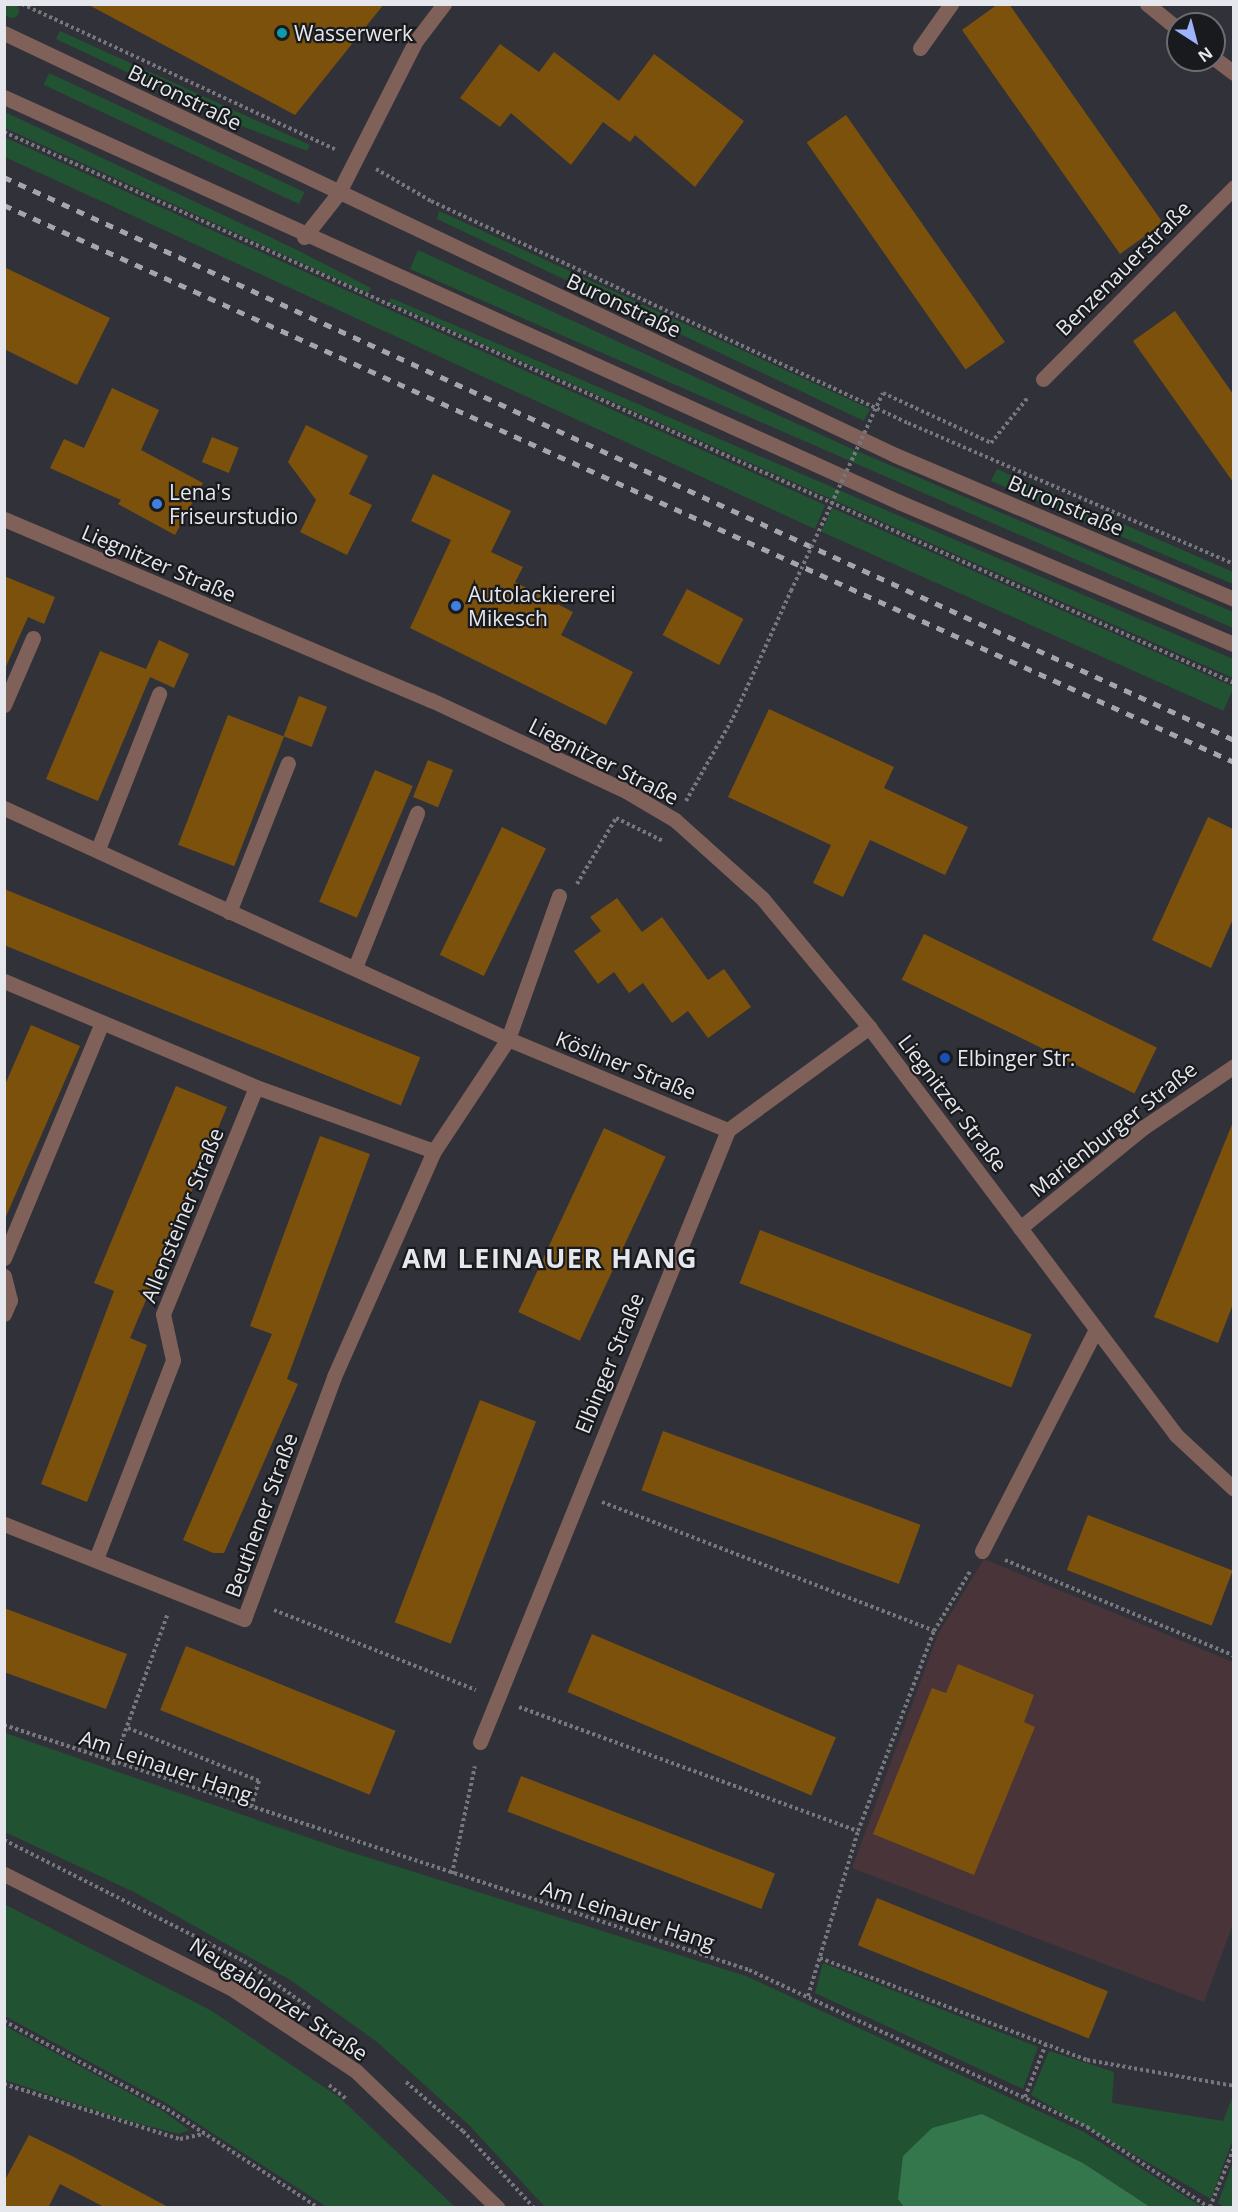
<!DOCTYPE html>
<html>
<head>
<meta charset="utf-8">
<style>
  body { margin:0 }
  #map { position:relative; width:1238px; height:2212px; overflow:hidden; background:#313239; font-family:"Open Sans",sans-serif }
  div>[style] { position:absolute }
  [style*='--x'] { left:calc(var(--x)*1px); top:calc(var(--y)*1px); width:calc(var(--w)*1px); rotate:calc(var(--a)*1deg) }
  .education>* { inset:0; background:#483439 }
  .green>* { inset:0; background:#215232; transform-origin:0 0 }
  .round { border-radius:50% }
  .forest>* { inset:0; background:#35774c }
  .building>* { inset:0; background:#7c510c; transform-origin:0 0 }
  .path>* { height:4px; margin-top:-2px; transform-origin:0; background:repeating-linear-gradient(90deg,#77787e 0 3px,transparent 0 6px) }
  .minor>* { height:15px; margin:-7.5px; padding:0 7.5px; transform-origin:7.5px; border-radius:7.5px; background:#806159 }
  .rail>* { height:4.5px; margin-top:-2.25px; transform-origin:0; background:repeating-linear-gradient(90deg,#a5a6ac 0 8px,transparent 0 16px) }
  .path-bridge>* { height:4px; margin-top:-2px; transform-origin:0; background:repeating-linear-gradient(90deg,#77787e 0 3px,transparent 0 6px) }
  .dots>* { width:16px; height:16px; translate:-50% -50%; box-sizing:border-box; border:3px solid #191a1d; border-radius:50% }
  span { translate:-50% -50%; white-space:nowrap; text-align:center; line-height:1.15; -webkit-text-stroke:4.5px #191a1d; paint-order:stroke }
  .poi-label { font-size:21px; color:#e6e7ec }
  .left { translate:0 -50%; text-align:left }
  .street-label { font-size:21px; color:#e6e7ec }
  .district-label { font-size:27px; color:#e6e7ec; font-weight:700; letter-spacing:1.5px }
  .frame { position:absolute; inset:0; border:6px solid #e6e7ec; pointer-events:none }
  .north { position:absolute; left:1166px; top:12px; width:60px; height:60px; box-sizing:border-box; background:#191a1d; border:2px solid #6b6c70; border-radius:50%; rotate:144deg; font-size:16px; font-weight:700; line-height:24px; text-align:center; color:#e6e7ec }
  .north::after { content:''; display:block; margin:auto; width:21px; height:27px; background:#9fb3fd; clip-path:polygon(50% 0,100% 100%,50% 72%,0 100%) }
</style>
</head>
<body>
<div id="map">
  <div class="education">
    <i style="clip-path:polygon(984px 1559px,1233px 1662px,1233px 1924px,1204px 2002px,852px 1868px,938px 1634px)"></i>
  </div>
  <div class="green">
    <i class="round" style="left:5px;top:4px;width:14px;height:14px"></i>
    <i style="clip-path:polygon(60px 31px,251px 118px,310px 145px,307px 151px,244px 127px,56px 39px)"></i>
    <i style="left:49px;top:73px;width:282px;height:13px;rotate:25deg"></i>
    <i style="clip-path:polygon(5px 112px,293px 248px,371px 288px,368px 293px,5px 128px)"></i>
    <i style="clip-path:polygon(4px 137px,825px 505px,815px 529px,5px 157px)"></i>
    <i style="clip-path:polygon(439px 211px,870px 409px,864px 421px,437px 219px)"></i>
    <i style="clip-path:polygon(418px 250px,850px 448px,1233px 612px,1233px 628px,410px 269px)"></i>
    <i style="clip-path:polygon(391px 298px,1233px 659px,1233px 678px,389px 302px)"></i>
    <i style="clip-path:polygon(997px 469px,1233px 572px,1233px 584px,991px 481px)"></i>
    <i style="left:832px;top:508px;width:440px;height:26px;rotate:24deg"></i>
    <i style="clip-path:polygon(5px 1733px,347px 1851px,746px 1976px,1084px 2132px,1202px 2207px,1150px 2207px,1083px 2163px,982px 2114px,898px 2199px,904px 2207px,545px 2207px,469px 2125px,377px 2042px,292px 1981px,136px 1893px,5px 1832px)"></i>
    <i style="clip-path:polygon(4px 1904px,212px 2011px,340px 2098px,455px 2207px,327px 2207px,166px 2103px,5px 2016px)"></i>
    <i style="clip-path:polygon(823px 1963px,1038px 2047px,1023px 2089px,815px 1993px)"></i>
    <i style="clip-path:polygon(5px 2026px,163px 2111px,189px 2130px,179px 2134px,129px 2121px,5px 2080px)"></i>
    <i style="clip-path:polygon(1049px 2051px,1114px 2072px,1112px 2103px,1223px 2121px,1233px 2096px,1233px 2139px,1211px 2199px,1031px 2095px)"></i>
    <i style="clip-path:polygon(1233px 2162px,1233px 2207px,1224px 2207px,1218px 2203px)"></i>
  </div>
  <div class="forest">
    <i style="clip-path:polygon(982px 2114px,1083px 2163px,1150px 2207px,904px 2207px,898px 2199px,903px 2156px,932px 2128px)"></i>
  </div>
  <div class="building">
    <i style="clip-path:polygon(87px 4px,384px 4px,295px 115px)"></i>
    <i style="clip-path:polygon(998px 4px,1009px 4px,1163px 223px,1120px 254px,962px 30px)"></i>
    <i style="clip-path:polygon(500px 44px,539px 72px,554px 52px,619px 101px,654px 54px,744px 121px,695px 187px,635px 135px,630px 142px,603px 122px,571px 165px,511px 113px,500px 127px,460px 98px)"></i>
    <i style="left:846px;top:115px;width:277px;height:48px;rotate:55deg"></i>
    <i style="clip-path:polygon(4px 267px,110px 318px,77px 385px,4px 349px)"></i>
    <i style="clip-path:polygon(1175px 311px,1233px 394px,1233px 482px,1133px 341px)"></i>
    <i style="clip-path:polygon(112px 388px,159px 410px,141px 450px,203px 483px,175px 535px,118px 504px,121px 500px,50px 468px,64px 439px,84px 448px)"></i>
    <i style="clip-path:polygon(306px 425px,368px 456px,349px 494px,372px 505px,347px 555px,300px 532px,316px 500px,288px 462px)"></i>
    <i style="left:212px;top:437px;width:29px;height:27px;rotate:22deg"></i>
    <i style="clip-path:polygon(433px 474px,511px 511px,491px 552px,523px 567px,515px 582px,573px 612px,561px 635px,633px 672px,606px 725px,410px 628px,451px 540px,411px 521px)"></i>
    <i style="clip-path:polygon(4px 576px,55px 597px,44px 624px,28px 617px,4px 671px)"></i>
    <i style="left:687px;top:589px;width:64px;height:52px;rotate:28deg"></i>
    <i style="clip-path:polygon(159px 640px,189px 654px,174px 688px,150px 677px,98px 801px,46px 779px,100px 651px,146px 669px)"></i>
    <i style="left:299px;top:696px;width:30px;height:43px;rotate:21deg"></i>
    <i style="clip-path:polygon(769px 709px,894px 767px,884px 788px,968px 827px,945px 875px,870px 840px,843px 897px,813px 883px,831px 845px,728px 797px)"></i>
    <i style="left:228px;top:715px;width:60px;height:139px;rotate:21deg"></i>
    <i style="left:428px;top:760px;width:27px;height:40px;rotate:22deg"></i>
    <i style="left:375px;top:770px;width:41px;height:143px;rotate:23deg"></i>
    <i style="clip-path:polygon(1208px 817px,1233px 829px,1233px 919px,1211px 968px,1152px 940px)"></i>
    <i style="left:502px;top:827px;width:49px;height:142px;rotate:26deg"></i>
    <i style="left:4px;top:889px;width:449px;height:52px;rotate:22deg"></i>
    <i style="clip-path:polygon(617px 898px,642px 932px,662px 917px,708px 980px,724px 969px,751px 1007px,708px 1038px,688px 1011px,672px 1023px,643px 983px,629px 993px,614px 972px,598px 984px,574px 951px,601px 931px,590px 917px)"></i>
    <i style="left:924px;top:934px;width:259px;height:51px;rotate:26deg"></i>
    <i style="clip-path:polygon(31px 1025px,80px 1046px,4px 1221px,4px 1087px)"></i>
    <i style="clip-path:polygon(176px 1086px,227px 1107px,130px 1338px,147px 1345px,87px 1502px,41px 1484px,114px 1291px,94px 1283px)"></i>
    <i style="clip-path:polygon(1233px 1122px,1233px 1304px,1218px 1343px,1154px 1317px)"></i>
    <i style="left:604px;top:1128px;width:68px;height:203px;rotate:25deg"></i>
    <i style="clip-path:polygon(320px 1136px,370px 1154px,287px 1379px,298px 1384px,224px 1553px,213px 1553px,183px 1540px,272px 1334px,250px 1326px)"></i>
    <i style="left:760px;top:1230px;width:291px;height:57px;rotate:21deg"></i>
    <i style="left:480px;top:1400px;width:60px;height:238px;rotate:21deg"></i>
    <i style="left:663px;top:1431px;width:274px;height:63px;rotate:20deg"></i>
    <i style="left:1088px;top:1515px;width:155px;height:59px;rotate:21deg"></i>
    <i style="clip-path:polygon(4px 1608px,127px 1654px,106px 1709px,4px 1672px)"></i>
    <i style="left:592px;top:1634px;width:265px;height:63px;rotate:23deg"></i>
    <i style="left:186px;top:1646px;width:226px;height:69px;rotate:22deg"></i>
    <i style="clip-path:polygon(958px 1664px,1034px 1695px,1024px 1722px,1035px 1727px,974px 1875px,873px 1834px,932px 1688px,946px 1693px)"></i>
    <i style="left:521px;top:1776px;width:272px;height:38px;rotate:21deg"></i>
    <i style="left:877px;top:1898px;width:249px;height:51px;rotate:22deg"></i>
    <i style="clip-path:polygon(29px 2135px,74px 2157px,170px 2208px,106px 2208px,60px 2184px,48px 2208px,4px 2208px,4px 2182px)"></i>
  </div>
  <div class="path">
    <i style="--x:22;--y:4;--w:345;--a:24.9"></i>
    <i style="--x:4;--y:132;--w:1348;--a:24.13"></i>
    <i style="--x:376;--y:169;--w:64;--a:30.2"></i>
    <i style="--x:431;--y:201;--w:526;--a:24.96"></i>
    <i style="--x:908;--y:423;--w:355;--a:23.4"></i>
    <i style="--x:883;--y:393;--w:119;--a:24.8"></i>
    <i style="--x:991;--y:443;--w:60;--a:-51"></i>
    <i style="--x:686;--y:801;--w:95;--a:-60.5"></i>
    <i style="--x:733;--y:718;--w:140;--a:-65.5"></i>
    <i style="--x:577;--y:884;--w:77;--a:-59.4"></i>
    <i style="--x:616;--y:818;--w:52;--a:26.1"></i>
    <i style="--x:602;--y:1502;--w:356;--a:21.2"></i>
    <i style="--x:1005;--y:1560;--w:248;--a:22.7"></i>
    <i style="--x:274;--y:1610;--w:217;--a:21.6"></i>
    <i style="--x:519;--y:1707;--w:361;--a:20.1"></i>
    <i style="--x:4;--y:1725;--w:784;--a:18.2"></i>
    <i style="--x:749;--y:1970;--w:373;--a:24.9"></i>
    <i style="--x:1087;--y:2127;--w:147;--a:33.4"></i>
    <i style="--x:128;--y:1728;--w:141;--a:22"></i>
    <i style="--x:259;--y:1781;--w:30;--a:107"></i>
    <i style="--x:113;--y:1765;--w:162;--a:-70.1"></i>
    <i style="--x:4;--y:1840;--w:269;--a:26.8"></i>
    <i style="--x:244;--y:1961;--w:81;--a:35.5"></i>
    <i style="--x:452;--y:1874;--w:110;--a:-78"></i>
    <i style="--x:820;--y:1958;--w:286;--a:20.9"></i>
    <i style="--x:1087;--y:2060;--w:149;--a:10"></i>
    <i style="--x:808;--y:1996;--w:172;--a:-73.1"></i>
    <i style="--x:858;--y:1831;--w:214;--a:-69.2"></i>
    <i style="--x:934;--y:1631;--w:71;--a:-58.8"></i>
    <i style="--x:4;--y:2021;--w:185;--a:28.4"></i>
    <i style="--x:167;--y:2109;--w:181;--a:33.1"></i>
    <i style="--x:406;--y:2082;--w:75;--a:40.7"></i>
    <i style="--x:463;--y:2131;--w:105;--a:47.3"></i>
    <i style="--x:4;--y:2084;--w:184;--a:17.4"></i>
    <i style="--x:180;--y:2139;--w:25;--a:-12"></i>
    <i style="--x:329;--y:2085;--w:22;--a:39"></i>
    <i style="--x:1025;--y:2097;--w:57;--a:-68.4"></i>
    <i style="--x:1210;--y:2207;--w:64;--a:-67.9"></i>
  </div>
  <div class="minor">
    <i style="--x:1147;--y:4;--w:40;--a:39"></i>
    <i style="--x:4;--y:33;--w:986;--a:25.34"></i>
    <i style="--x:895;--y:455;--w:368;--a:23"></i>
    <i style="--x:920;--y:48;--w:54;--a:-54.8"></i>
    <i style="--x:1214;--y:58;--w:25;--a:37"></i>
    <i style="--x:4;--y:97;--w:982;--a:24.35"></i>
    <i style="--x:899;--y:502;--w:364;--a:23"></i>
    <i style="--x:304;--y:237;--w:55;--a:-51.7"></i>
    <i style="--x:338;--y:194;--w:170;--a:-63.1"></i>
    <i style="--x:415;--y:42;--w:48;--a:-52.7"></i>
    <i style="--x:1043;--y:379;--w:271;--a:-45.1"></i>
    <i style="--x:4;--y:519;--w:464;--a:23"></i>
    <i style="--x:431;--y:700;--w:215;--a:25"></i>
    <i style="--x:626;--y:791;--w:57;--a:30.6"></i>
    <i style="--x:675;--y:820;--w:117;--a:41.9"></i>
    <i style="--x:762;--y:898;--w:168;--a:50.3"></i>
    <i style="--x:869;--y:1027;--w:511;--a:53.04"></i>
    <i style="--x:1176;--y:1435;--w:79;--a:43"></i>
    <i style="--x:4;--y:705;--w:73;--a:-66.6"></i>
    <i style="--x:4;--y:808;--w:554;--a:24.62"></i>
    <i style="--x:508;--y:1039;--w:238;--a:22.5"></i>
    <i style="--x:98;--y:849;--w:167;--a:-68.5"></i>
    <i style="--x:229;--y:912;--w:160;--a:-68.4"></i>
    <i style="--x:356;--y:965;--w:164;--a:-68.1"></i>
    <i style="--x:4;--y:981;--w:273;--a:22.8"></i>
    <i style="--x:256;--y:1087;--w:189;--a:19.8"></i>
    <i style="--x:434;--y:1151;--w:247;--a:113.9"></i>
    <i style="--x:334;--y:1377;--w:258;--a:110.4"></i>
    <i style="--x:244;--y:1619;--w:258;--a:-158.4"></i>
    <i style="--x:434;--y:1151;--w:134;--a:-56.5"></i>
    <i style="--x:508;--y:1039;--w:152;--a:-70.4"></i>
    <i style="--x:1020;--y:1228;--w:160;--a:-39.2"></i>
    <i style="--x:1144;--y:1127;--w:109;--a:-34.1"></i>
    <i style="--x:4;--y:1258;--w:252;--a:-67.4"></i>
    <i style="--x:4;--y:1276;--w:25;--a:76"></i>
    <i style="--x:10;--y:1300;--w:15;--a:113"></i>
    <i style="--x:982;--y:1551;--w:247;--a:-62.8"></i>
    <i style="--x:96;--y:1559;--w:213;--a:-68.8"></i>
    <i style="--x:173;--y:1360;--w:47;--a:-102.3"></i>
    <i style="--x:163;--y:1314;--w:245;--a:-67.7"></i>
    <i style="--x:480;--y:1742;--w:660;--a:-67.94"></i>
    <i style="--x:728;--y:1130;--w:175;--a:-36.1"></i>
    <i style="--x:4;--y:1874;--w:254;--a:26.7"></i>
    <i style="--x:231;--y:1988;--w:150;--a:33.6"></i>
    <i style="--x:356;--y:2071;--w:197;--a:44"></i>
  </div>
  <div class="rail">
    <i style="--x:4;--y:177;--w:1353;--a:24.59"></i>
    <i style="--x:4;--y:205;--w:1350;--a:24.36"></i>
  </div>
  <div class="path-bridge">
    <i style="--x:791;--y:591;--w:218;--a:-65.1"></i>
  </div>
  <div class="dots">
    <i style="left:282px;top:33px;background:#0f9aa8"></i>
    <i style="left:157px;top:504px;background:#3f7fe0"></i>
    <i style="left:456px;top:606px;background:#3f7fe0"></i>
    <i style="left:945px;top:1058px;background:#1a4fb4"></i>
  </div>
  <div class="poi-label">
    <span class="left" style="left:294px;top:33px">Wasserwerk</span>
    <span class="left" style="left:169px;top:504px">Lena's<br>Friseurstudio</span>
    <span class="left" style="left:468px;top:606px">Autolackiererei<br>Mikesch</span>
    <span class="left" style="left:957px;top:1058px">Elbinger Str.</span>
  </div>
  <div class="street-label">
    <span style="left:185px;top:97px;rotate:26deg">Buronstraße</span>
    <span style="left:1123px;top:268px;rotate:-45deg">Benzenauerstraße</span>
    <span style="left:624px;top:305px;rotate:25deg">Buronstraße</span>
    <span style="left:1066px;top:505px;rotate:23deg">Buronstraße</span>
    <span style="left:159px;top:563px;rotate:23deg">Liegnitzer Straße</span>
    <span style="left:604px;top:761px;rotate:27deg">Liegnitzer Straße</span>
    <span style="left:626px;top:1065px;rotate:22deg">Kösliner Straße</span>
    <span style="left:953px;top:1103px;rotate:53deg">Liegnitzer Straße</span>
    <span style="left:1113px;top:1129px;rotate:-38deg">Marienburger Straße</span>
    <span style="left:182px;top:1215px;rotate:-68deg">Allensteiner Straße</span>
    <span style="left:609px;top:1363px;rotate:-68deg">Elbinger Straße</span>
    <span style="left:261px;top:1515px;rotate:-70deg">Beuthener Straße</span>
    <span style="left:166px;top:1766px;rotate:19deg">Am Leinauer Hang</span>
    <span style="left:628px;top:1915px;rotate:18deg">Am Leinauer Hang</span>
    <span style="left:279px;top:1999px;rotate:33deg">Neugablonzer Straße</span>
  </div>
  <div class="district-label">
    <span style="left:550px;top:1258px">AM LEINAUER HANG</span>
  </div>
  <div class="frame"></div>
  <div class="north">N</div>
</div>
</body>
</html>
